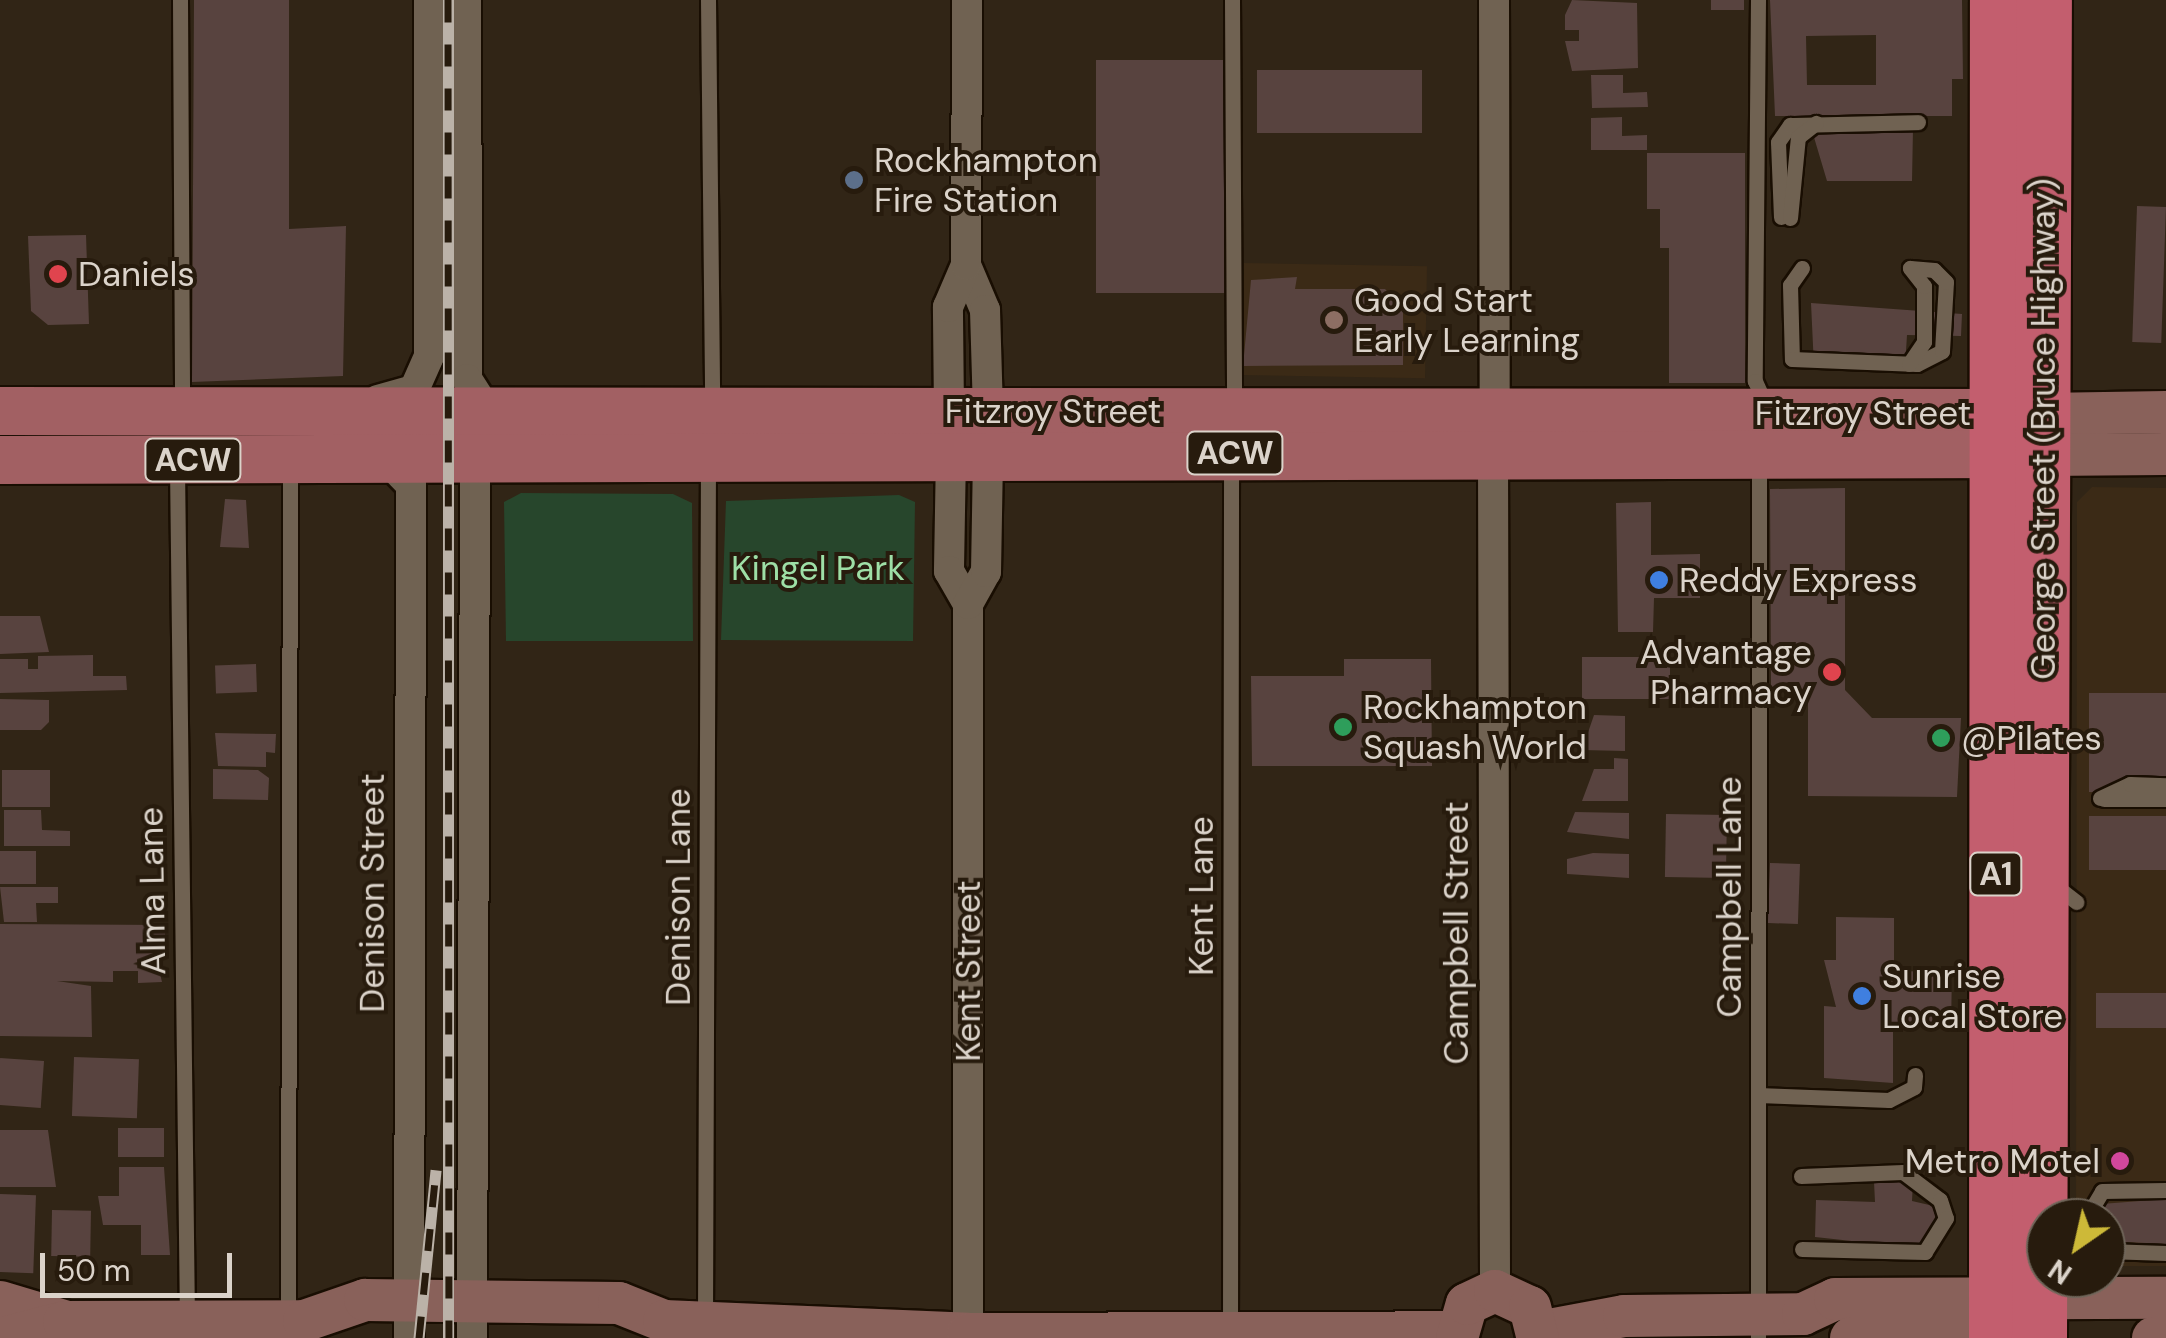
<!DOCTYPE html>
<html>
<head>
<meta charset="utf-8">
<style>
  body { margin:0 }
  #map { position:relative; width:2166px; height:1338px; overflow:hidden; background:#312516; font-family:"DM Sans",sans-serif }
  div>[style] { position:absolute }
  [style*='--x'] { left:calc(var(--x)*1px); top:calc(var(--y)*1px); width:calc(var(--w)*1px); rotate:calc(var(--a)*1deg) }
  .built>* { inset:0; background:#3b2a16; transform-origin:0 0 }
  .green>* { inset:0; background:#27462c }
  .building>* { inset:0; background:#58433f; transform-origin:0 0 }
  .roads { filter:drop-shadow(2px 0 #190e02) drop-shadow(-2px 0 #190e02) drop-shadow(0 2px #190e02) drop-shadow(0 -2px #190e02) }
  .lane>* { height:15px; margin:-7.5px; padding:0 7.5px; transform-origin:7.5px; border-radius:7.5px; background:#706252 }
  .street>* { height:30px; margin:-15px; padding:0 15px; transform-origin:15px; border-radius:15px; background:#706252 }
  .secondary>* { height:42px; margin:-21px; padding:0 21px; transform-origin:21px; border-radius:21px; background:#89615a }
  .primary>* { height:48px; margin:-24px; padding:0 24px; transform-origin:24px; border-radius:24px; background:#a26063 }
  .highway>* { height:55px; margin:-27.5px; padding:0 27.5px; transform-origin:27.5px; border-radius:27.5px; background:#c35e6e }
  .rail>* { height:11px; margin-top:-5.5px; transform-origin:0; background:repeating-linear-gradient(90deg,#271b0d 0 22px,#bbb2a8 0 44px); box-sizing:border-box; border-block:2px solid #bbb2a8 }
  .dots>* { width:28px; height:28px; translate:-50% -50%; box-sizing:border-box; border:5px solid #271b0d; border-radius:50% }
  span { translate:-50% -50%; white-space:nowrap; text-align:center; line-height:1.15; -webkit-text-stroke:8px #271b0d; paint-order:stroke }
  .shield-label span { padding:2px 8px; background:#271b0d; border:2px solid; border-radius:8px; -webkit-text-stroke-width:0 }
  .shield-label { font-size:32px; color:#dbd3ca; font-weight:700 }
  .poi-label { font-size:35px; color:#dbd3ca }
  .left { translate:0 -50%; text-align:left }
  .right { translate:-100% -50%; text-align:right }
  .street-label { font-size:35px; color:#dbd3ca }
  .park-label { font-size:35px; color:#9edfa6 }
  .north { position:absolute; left:2026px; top:1198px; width:100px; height:100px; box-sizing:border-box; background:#271b0d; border:2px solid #6f6559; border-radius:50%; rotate:214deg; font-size:28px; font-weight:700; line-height:40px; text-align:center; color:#dbd3ca }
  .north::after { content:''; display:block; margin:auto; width:35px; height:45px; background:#cdb938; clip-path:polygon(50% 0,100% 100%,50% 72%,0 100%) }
  .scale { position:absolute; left:40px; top:1253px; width:192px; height:45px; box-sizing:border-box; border:5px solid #dbd3ca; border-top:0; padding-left:12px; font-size:30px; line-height:35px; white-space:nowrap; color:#dbd3ca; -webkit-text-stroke:8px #271b0d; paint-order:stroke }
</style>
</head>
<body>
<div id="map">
  <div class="built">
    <i style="left:1243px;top:263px;width:184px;height:112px;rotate:1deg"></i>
    <i style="clip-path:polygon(2092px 487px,2166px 488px,2166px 1266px,2106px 1266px,2106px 1218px,2076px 1218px,2077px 502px)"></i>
  </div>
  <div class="green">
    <i style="clip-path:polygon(521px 493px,673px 494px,692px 503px,693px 641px,506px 641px,504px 502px)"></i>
    <i style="clip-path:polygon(899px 495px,915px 502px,913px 641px,721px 640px,726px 501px)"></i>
  </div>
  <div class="building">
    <i style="clip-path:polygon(194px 0,289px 0,289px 229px,346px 226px,343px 376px,192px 382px)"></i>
    <i style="clip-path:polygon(1572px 0,1637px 3px,1638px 68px,1572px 71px,1565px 41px,1579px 41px,1579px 30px,1565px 30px,1565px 15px)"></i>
    <i style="left:1711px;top:0;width:33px;height:10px"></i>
    <i style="clip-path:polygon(evenodd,1770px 0,1962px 0,1963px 79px,1952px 79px,1952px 116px,1775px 116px,1770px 0,1876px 35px,1876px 85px,1807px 85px,1806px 36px,1876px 35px)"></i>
    <i style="left:1096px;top:60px;width:131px;height:233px"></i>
    <i style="left:1257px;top:70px;width:165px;height:63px"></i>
    <i style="clip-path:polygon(1591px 75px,1623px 75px,1623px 93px,1647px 92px,1648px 107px,1592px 108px)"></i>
    <i style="clip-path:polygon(1622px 117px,1622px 136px,1647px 135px,1647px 150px,1591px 150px,1591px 118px)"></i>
    <i style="clip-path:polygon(1824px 120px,1913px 129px,1912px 181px,1827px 181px,1813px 134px,1824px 133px)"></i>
    <i style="clip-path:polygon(1647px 153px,1745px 153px,1745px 383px,1669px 383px,1669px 248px,1660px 248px,1660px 209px,1647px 209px)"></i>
    <i style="left:2137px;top:206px;width:29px;height:136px;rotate:2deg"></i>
    <i style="clip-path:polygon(86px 235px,89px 324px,48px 325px,31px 311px,28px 236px)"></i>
    <i style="clip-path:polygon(1297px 277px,1295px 289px,1385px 289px,1403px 308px,1403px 365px,1243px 366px,1251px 280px)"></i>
    <i style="clip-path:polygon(1811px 303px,1962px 314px,1961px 336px,1907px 335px,1905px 367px,1814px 367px)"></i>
    <i style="clip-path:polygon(1845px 488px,1845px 690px,1872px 718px,1961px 718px,1957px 797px,1808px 796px,1808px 691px,1771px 693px,1770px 489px)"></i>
    <i style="clip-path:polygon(225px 499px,246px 500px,249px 548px,220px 547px)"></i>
    <i style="clip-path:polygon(1651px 502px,1651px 555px,1700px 554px,1700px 598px,1654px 598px,1653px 632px,1618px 632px,1616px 503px)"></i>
    <i style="clip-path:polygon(0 616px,40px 616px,49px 652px,0 654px)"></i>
    <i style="clip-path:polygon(93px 655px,93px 676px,126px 676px,127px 690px,0 693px,0 659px,28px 659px,28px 669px,38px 669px,38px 656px)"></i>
    <i style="left:1582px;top:657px;width:88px;height:42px"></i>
    <i style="clip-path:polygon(1344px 659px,1431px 659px,1432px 766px,1252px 766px,1251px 676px,1344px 676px)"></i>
    <i style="left:256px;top:664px;width:28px;height:41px;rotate:88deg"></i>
    <i style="left:2089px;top:693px;width:77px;height:99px"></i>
    <i style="clip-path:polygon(0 699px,49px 700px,49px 722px,41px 730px,0 730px)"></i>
    <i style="clip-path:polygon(1594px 715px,1625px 716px,1625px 751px,1582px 750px)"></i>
    <i style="clip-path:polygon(215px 733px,276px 734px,275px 753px,266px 752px,266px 767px,218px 766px)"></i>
    <i style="clip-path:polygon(1614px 758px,1628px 759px,1628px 801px,1582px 801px,1594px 769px,1614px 769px)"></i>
    <i style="clip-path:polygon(213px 769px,258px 770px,269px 778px,268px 800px,213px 799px)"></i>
    <i style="left:2px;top:770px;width:48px;height:37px"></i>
    <i style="clip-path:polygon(4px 810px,41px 810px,42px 830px,70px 831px,70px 846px,4px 846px)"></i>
    <i style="clip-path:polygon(1575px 812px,1629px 813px,1629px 839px,1567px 832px)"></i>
    <i style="left:1666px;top:814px;width:61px;height:63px;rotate:1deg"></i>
    <i style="left:2089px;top:816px;width:77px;height:54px"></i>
    <i style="left:0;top:851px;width:36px;height:33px"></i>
    <i style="clip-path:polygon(1593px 853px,1629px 854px,1629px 878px,1567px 874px,1567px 859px)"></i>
    <i style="left:1770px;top:863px;width:30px;height:60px;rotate:2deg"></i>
    <i style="clip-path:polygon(0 887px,58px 887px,58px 903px,36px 903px,37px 922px,4px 922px)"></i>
    <i style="clip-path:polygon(1836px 917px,1894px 918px,1894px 971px,1952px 972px,1951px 1027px,1893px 1026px,1893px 1083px,1824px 1078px,1824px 1006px,1836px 1007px,1824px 960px,1836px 960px)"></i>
    <i style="clip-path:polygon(0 924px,165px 925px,165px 948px,154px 948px,162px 982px,138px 983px,138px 971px,113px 971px,113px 982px,57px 981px,91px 986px,92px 1037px,0 1036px)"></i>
    <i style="left:2096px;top:993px;width:70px;height:35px"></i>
    <i style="left:74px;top:1057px;width:65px;height:59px;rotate:2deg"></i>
    <i style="left:44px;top:1061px;width:47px;height:44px;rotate:94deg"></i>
    <i style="left:118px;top:1128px;width:46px;height:29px"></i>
    <i style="clip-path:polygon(0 1130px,48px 1130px,56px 1187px,0 1187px)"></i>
    <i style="clip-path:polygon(119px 1167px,164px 1167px,170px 1255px,141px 1255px,141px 1225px,103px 1225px,98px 1196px,119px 1196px)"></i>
    <i style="clip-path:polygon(1874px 1182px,1913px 1182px,1912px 1201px,1938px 1207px,1938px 1234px,1926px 1234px,1925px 1249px,1815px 1237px,1816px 1200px,1875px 1202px)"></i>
    <i style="left:0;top:1194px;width:36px;height:78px;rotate:2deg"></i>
    <i style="clip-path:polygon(2166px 1199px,2166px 1244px,2106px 1241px,2101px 1204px)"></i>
    <i style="left:52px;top:1210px;width:39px;height:46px;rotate:1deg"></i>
  </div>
  <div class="roads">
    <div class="lane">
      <i style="--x:180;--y:0;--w:408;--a:89.7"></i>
      <i style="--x:708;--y:0;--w:407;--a:89.4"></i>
      <i style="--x:1232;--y:0;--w:407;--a:89.7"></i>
      <i style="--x:1758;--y:0;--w:381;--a:90.5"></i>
      <i style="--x:1755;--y:381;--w:24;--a:66"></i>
      <i style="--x:1781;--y:217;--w:75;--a:-92.3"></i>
      <i style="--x:1778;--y:142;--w:21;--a:-55"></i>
      <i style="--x:1790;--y:125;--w:128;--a:-1.3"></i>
      <i style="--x:1790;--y:218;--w:81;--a:-84.4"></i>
      <i style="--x:1798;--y:137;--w:23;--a:-38"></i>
      <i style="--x:1802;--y:268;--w:21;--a:125"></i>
      <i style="--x:1790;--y:285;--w:74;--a:88.5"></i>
      <i style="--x:1792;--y:359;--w:125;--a:2.3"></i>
      <i style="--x:1917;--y:364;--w:28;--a:-27"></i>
      <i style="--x:1942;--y:351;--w:69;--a:-86.7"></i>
      <i style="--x:1946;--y:282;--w:17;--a:-135"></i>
      <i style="--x:1934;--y:270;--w:24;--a:-175"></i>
      <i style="--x:1909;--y:364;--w:27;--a:-56"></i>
      <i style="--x:1924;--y:342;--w:56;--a:-90"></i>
      <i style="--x:1924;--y:286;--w:23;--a:-128"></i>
      <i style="--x:177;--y:466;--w:851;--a:89.33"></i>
      <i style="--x:2100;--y:798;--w:33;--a:-25"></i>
      <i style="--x:2130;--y:784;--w:36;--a:2"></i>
      <i style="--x:2104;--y:799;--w:62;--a:0"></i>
      <i style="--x:2052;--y:883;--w:31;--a:38"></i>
      <i style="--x:1758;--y:1095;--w:131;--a:2.2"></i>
      <i style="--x:1889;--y:1100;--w:28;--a:-27"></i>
      <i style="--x:1914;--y:1087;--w:12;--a:-85"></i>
      <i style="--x:1801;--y:1176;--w:102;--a:-2.2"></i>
      <i style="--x:1903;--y:1172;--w:46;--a:37.1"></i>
      <i style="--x:1940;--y:1200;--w:19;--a:72"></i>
      <i style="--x:1946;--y:1218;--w:40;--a:122"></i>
      <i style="--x:1925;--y:1252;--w:123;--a:-178.6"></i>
      <i style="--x:2086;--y:1218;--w:31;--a:-59"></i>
      <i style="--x:2102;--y:1191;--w:64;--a:-0.9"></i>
      <i style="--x:2106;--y:1251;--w:60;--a:1.9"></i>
      <i style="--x:288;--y:1317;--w:852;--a:-89.87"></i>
      <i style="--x:705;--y:1319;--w:857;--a:-89.8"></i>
      <i style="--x:1230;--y:1329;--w:867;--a:-89.93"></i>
      <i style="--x:1758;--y:1338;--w:876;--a:-89.93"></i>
    </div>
    <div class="street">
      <i style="--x:466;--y:0;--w:379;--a:89.8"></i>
      <i style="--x:467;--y:379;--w:43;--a:57.4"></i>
      <i style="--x:1494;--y:0;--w:413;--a:89.9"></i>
      <i style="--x:966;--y:265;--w:49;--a:67.1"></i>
      <i style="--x:985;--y:310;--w:101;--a:88.3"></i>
      <i style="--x:378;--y:400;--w:37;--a:-16"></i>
      <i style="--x:414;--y:390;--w:37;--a:-66"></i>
      <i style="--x:429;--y:356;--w:356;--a:-90"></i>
      <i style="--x:949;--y:411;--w:104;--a:-90.6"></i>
      <i style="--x:948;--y:307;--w:46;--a:-66.8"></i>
      <i style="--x:966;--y:265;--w:265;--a:-89.8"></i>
      <i style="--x:951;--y:454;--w:117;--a:91"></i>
      <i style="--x:949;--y:571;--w:38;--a:60"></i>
      <i style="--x:1493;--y:454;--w:837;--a:89.86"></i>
      <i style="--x:386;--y:459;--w:36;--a:46"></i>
      <i style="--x:411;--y:485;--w:853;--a:90.13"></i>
      <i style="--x:472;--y:1338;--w:879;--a:-89.8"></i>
      <i style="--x:968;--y:1338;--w:734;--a:-90"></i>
      <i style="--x:968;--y:604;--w:37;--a:-61"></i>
      <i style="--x:986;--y:572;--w:118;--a:-89"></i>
    </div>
    <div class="secondary">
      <i style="--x:2043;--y:414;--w:123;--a:-0.9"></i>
      <i style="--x:2042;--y:455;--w:124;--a:-0.5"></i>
      <i style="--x:0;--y:1302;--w:67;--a:16.5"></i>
      <i style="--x:1539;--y:1332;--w:86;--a:-10.7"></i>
      <i style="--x:1624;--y:1316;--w:179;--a:-0.6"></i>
      <i style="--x:1803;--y:1314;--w:35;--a:-25"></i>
      <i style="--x:1835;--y:1299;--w:331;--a:-0.2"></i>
      <i style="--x:3;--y:1338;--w:63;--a:-14.7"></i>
      <i style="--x:64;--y:1322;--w:240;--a:-0.2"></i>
      <i style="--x:304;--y:1321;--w:65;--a:-19"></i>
      <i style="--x:365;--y:1300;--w:254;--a:0.7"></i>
      <i style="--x:619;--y:1303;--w:48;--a:21.8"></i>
      <i style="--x:664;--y:1321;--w:304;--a:2.4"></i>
      <i style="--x:968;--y:1334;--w:488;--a:-0.2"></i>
      <i style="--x:1457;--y:1338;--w:35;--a:-74"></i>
      <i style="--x:1467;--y:1304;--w:31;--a:-25"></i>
      <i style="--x:1495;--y:1291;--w:38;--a:25"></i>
      <i style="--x:1530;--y:1307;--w:32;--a:76"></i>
      <i style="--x:1851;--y:1338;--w:137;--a:0"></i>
      <i style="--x:2153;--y:1338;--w:13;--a:0"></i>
    </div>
    <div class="primary">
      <i style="--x:0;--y:411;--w:2031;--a:0.06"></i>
      <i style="--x:0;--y:460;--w:2034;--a:-0.17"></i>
    </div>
    <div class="highway">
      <i style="--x:1996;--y:1338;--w:1338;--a:-89.96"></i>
      <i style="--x:2039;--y:1338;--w:1338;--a:-89.79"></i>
    </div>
  </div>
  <div class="rail">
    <i style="--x:448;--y:0;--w:1338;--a:89.96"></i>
    <i style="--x:419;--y:1338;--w:169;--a:-84.2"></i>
  </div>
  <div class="dots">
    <i style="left:854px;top:180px;background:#5c6f8a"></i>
    <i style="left:58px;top:274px;background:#e0444e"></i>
    <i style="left:1334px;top:320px;background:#8d6e63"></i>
    <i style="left:1659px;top:580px;background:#3f7fe0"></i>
    <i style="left:1832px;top:672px;background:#e0444e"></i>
    <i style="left:1343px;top:727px;background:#2e9e5b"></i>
    <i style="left:1941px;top:738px;background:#2e9e5b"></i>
    <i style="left:1862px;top:996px;background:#3f7fe0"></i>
    <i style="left:2120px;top:1161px;background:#d1479c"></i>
  </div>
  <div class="shield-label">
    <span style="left:1235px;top:453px">ACW</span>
    <span style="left:193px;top:460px">ACW</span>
    <span style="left:1996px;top:874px">A1</span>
  </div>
  <div class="poi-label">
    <span class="left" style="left:874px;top:180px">Rockhampton<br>Fire Station</span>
    <span class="left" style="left:78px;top:274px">Daniels</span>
    <span class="left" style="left:1354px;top:320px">Good Start<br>Early Learning</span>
    <span class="left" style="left:1679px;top:580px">Reddy Express</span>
    <span class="right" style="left:1812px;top:672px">Advantage<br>Pharmacy</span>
    <span class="left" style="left:1363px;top:727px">Rockhampton<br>Squash World</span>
    <span class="left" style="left:1961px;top:738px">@Pilates</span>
    <span class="left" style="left:1882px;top:996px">Sunrise<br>Local Store</span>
    <span class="right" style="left:2100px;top:1161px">Metro Motel</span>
  </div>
  <div class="street-label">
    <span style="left:1053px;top:411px">Fitzroy Street</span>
    <span style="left:1863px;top:413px">Fitzroy Street</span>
    <span style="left:2043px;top:429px;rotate:-90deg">George Street (Bruce Highway)</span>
    <span style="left:152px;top:891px;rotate:-91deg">Alma Lane</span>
    <span style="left:372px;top:893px;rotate:-90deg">Denison Street</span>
    <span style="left:1201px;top:896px;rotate:-90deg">Kent Lane</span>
    <span style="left:678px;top:897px;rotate:-90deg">Denison Lane</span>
    <span style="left:1729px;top:897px;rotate:-90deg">Campbell Lane</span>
    <span style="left:1456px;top:933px;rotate:-90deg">Campbell Street</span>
    <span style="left:968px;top:971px;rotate:-90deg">Kent Street</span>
  </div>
  <div class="park-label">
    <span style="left:818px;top:568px">Kingel Park</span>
  </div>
  <div class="north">N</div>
  <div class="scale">50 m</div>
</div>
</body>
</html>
